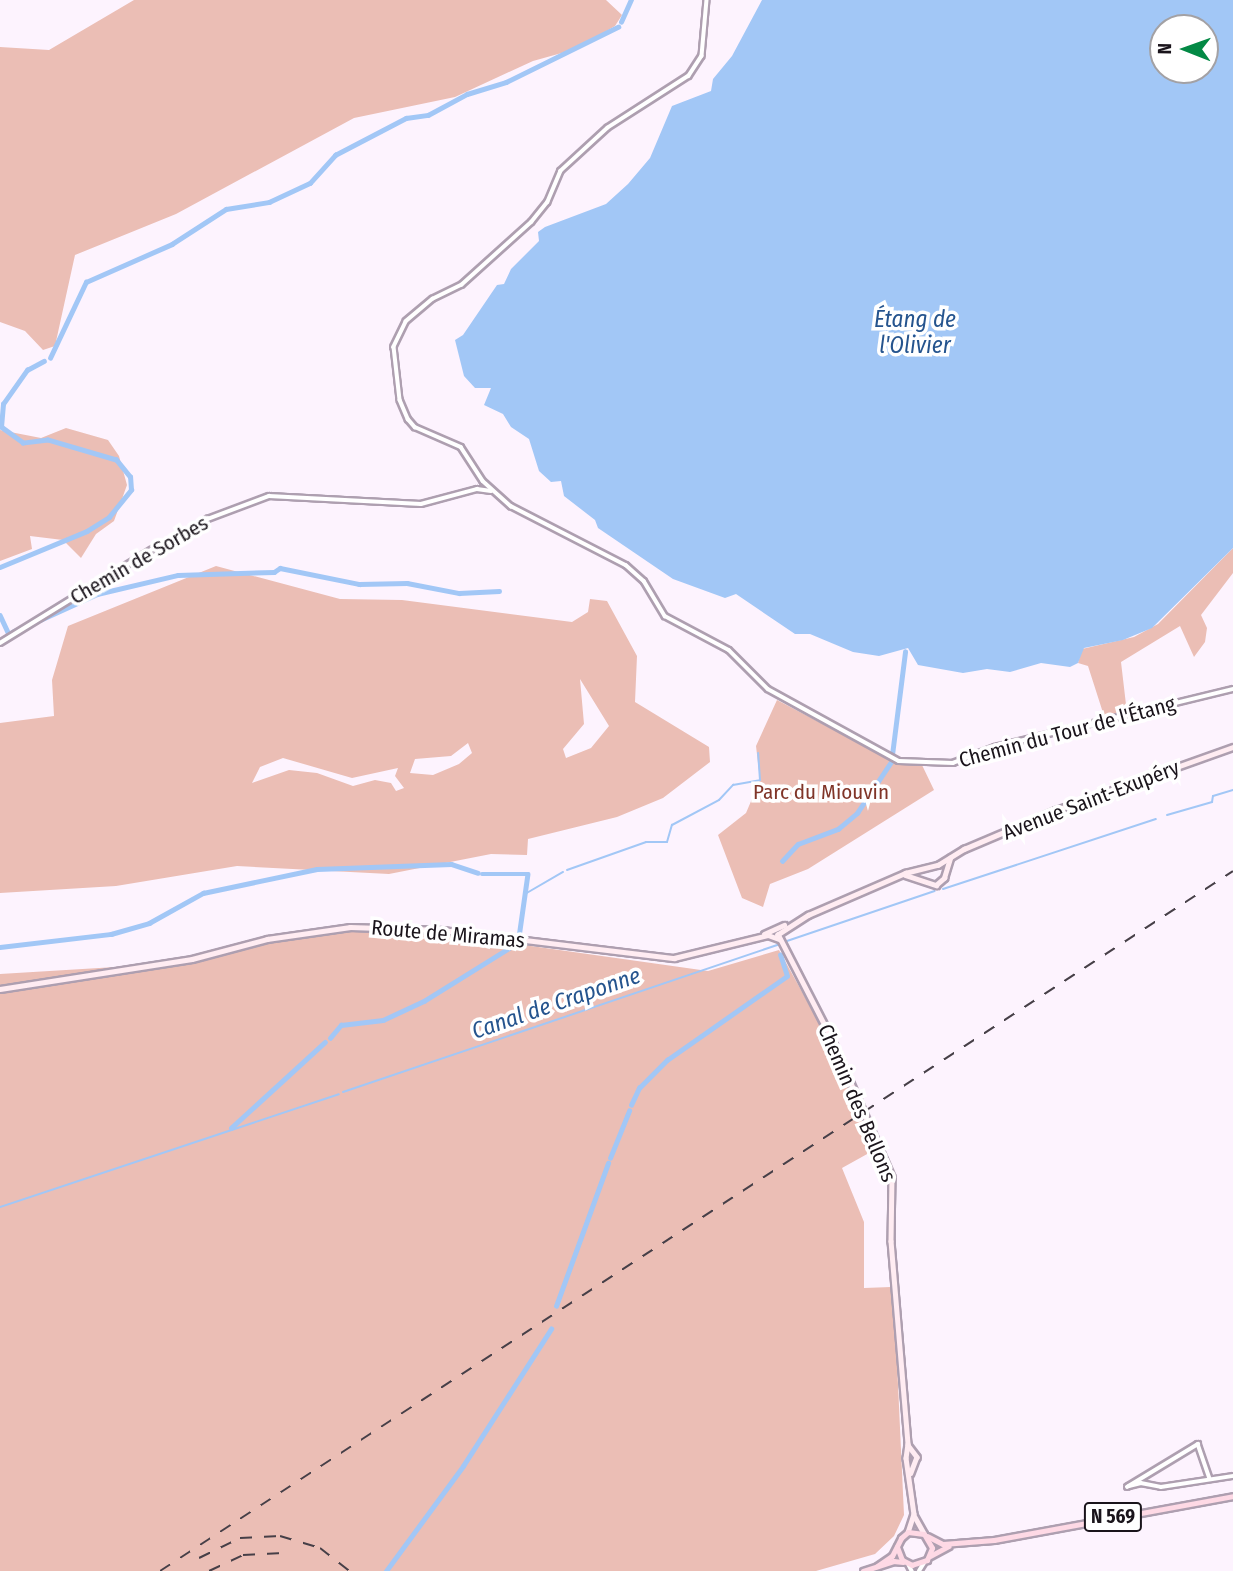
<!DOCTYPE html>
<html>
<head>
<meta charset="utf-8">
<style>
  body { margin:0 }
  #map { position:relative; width:1233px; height:1571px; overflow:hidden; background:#fdf3fe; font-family:"Fira Sans Condensed",sans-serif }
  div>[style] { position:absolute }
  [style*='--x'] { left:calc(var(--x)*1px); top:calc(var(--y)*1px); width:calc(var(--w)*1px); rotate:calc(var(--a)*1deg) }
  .green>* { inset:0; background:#ebbeb5 }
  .water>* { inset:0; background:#a2c7f6 }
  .stream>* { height:2px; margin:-1px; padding:0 1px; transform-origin:1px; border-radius:1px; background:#a2c7f6 }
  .canal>* { height:4.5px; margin:-2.25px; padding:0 2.25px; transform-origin:2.25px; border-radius:2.25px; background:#a2c7f6 }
  .roads { filter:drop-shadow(2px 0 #ae9fb0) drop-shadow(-2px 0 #ae9fb0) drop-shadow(0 2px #ae9fb0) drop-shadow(0 -2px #ae9fb0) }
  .tertiary>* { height:3.5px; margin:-1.75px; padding:0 1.75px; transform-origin:1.75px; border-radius:1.75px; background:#fff }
  .secondary>* { height:4.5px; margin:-2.25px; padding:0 2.25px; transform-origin:2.25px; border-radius:2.25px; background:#ffecf2 }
  .primary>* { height:5px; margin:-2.5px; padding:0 2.5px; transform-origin:2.5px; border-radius:2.5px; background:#fed9e5 }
  .rail>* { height:2px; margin-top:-1px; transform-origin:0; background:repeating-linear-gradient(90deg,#463f47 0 12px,transparent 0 24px) }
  span { translate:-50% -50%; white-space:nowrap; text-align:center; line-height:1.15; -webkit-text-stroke:7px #fff; paint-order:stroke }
  .shield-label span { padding:2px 5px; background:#fff; border:2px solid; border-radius:5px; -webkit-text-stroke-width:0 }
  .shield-label { font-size:19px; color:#1a141b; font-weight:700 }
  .street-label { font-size:21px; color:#1a141b }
  .park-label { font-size:21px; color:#803528 }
  .water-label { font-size:23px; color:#25548e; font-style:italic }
  .north { position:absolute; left:1149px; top:14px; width:70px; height:70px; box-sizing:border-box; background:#fff; border:2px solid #a3a1a4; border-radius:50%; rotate:271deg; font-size:19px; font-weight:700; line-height:28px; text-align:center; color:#1a141b }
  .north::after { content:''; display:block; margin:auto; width:24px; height:32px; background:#038945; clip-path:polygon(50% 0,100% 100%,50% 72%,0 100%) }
</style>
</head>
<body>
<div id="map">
  <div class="green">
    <i style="clip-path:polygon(134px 0,606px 0,622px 15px,615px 26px,576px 49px,533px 61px,455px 97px,354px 118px,176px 214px,75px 255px,55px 346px,43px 350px,25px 331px,0 322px,0 47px,49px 50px)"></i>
    <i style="clip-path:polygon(66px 428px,108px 440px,119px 456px,127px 485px,114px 521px,96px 534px,81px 558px,63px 540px,30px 536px,32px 549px,0 561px,0 430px,41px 438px)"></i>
    <i style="clip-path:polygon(1233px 548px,1233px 573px,1201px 615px,1207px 628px,1205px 642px,1194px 657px,1180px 626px,1121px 662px,1127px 713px,1105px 719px,1088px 666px,1078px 663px,1082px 649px,1134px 637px,1158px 624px)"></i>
    <i style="clip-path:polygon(evenodd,216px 566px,340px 599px,402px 600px,572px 622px,588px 612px,590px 599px,607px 601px,637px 656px,635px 702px,709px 747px,710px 762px,663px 798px,617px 817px,528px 839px,527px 855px,491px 854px,389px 874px,237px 866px,116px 886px,0 893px,0 723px,54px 716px,52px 680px,68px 626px,216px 566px,580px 679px,609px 726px,591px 748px,566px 758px,563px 749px,584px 724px,580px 679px,216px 566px,468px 743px,472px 753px,459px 764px,433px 775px,410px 773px,415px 759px,451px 756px,468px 743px,216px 566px,283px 758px,352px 778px,398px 768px,395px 776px,404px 788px,396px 791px,391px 783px,375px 780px,353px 786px,317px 773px,289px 770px,252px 783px,260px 767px,283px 758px)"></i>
    <i style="clip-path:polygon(777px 700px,891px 760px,922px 765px,934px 790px,808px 869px,770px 884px,763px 907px,742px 898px,718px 835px,746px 813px,760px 780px,756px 746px)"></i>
    <i style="clip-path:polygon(374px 924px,708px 971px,779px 950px,834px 1050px,878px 1148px,842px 1168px,864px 1222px,864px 1288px,891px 1287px,896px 1341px,904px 1515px,894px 1536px,875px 1554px,816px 1571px,0 1571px,0 974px,132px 966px)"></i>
  </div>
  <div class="water">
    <i style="clip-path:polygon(evenodd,762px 0,1233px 0,1233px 548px,1152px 628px,1123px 640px,1084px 648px,1078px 663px,1070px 667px,1041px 663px,1010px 672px,987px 669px,963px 673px,918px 665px,908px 648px,879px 656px,853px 652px,810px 634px,795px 634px,736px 594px,725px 598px,673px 579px,598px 528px,595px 520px,564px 496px,561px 481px,551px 482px,539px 471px,529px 439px,511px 427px,503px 414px,484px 405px,491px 388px,475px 388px,464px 376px,455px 340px,463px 335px,497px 285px,504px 284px,511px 269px,539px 241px,538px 232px,545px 227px,606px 204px,628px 184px,650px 158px,672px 106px,711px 91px,713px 79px,732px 56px,762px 0,1163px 28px,1205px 28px,1205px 70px,1163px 70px,1163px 28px)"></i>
  </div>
  <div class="stream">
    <i style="--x:1167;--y:815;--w:47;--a:-16.1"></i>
    <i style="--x:1212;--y:802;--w:6;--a:-81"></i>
    <i style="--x:1213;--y:796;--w:21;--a:-17"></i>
    <i style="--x:567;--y:870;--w:84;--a:-19.5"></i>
    <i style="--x:646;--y:842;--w:21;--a:0"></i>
    <i style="--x:667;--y:842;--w:18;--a:-74"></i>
    <i style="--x:672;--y:825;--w:53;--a:-28"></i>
    <i style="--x:719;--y:800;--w:21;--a:-47"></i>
    <i style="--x:733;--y:785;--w:27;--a:-10"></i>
    <i style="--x:760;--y:780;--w:27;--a:-94"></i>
    <i style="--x:943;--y:889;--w:224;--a:-18.2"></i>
    <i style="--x:525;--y:894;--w:44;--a:-30.1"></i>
    <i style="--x:784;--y:942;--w:159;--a:-18.7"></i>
    <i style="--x:343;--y:1092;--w:460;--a:-18.7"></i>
    <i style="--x:0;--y:1207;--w:357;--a:-18.4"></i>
  </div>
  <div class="canal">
    <i style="--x:621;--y:22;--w:24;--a:-66"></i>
    <i style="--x:50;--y:358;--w:84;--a:-64.7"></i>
    <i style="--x:86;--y:282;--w:94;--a:-23.8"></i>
    <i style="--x:172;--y:244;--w:64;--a:-32.9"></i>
    <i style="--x:226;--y:209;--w:44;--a:-9.2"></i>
    <i style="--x:269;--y:202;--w:45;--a:-24.9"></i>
    <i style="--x:310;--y:183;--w:38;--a:-48"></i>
    <i style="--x:335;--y:155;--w:80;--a:-27.5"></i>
    <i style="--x:406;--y:118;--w:22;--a:-8"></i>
    <i style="--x:428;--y:115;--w:44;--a:-28.3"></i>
    <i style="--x:467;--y:94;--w:41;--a:-17.1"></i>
    <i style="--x:506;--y:82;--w:125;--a:-26.2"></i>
    <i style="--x:0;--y:567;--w:94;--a:-22.5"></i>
    <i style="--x:87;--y:531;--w:26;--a:-32"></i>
    <i style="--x:109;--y:517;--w:35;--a:-51"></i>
    <i style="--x:131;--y:490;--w:13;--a:-94"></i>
    <i style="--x:130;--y:477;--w:22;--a:-129"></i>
    <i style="--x:116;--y:460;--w:71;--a:-163.6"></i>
    <i style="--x:48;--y:440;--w:25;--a:173"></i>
    <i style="--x:23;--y:443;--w:27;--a:-144"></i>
    <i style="--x:1;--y:427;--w:23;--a:-85"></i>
    <i style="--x:3;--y:404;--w:42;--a:-54.8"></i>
    <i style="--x:27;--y:370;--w:19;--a:-28"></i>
    <i style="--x:0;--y:615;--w:21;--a:65"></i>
    <i style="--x:9;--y:634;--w:6;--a:-31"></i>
    <i style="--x:40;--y:620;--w:63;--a:-24.5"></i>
    <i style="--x:97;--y:594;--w:83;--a:-13.2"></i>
    <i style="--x:178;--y:575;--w:96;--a:-1.8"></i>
    <i style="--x:274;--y:572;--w:7;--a:-34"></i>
    <i style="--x:280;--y:568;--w:81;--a:11.4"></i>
    <i style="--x:359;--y:584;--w:48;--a:-1.2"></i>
    <i style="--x:407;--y:583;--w:53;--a:10.9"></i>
    <i style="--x:459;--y:593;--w:40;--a:-2.9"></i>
    <i style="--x:892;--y:755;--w:104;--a:-82.8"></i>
    <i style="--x:782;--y:861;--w:23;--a:-47"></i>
    <i style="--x:798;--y:844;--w:43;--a:-20.6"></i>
    <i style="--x:838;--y:829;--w:25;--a:-40"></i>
    <i style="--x:857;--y:813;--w:61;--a:-56.3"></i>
    <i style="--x:482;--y:874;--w:46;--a:0"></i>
    <i style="--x:528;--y:874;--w:64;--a:98.1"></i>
    <i style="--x:0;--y:947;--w:112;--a:-6.7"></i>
    <i style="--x:111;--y:934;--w:40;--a:-16"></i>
    <i style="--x:149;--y:923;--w:62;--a:-29.1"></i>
    <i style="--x:203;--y:893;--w:116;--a:-11.9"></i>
    <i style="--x:317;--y:869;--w:134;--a:-2.1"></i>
    <i style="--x:451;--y:864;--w:28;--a:18"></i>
    <i style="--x:330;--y:1038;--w:17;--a:-50"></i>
    <i style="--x:341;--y:1025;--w:42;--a:-6.8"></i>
    <i style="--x:383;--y:1020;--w:45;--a:-24.9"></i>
    <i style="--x:424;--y:1001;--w:110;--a:-31.9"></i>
    <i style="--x:631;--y:1105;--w:19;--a:-65"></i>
    <i style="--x:639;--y:1088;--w:40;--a:-45"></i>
    <i style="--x:667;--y:1060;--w:146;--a:-35"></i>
    <i style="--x:787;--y:976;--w:22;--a:-108"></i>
    <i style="--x:231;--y:1128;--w:127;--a:-42.5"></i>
    <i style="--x:610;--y:1158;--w:51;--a:-68"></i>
    <i style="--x:556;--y:1306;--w:152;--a:-70"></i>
    <i style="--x:386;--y:1571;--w:130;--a:-53.7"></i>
    <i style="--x:463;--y:1466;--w:163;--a:-57.3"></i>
  </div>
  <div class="roads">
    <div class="tertiary">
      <i style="--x:707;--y:0;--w:56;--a:95.1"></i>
      <i style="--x:702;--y:56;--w:24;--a:123"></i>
      <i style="--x:689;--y:76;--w:96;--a:147.3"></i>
      <i style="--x:608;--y:128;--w:64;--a:137.5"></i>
      <i style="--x:561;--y:171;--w:34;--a:113"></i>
      <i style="--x:548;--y:202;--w:26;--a:129"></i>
      <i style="--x:532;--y:222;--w:94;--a:138"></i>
      <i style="--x:462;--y:285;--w:32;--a:154"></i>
      <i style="--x:433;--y:299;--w:35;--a:140"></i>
      <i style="--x:406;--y:322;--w:28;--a:116"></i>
      <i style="--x:394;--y:347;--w:53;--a:83.5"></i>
      <i style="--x:400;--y:400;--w:21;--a:67"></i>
      <i style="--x:408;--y:419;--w:11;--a:49"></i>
      <i style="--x:415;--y:427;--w:50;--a:23.5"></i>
      <i style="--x:461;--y:447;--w:40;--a:57.1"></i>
      <i style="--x:483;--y:481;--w:38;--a:42"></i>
      <i style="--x:511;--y:506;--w:129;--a:27.2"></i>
      <i style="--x:626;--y:565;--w:24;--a:42"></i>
      <i style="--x:644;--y:581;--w:41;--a:59"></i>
      <i style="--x:665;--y:616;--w:72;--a:28"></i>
      <i style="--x:729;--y:650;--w:55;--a:45"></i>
      <i style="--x:768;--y:689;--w:149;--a:28.8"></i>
      <i style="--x:899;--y:761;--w:54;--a:2.1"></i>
      <i style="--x:953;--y:763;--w:45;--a:-20.9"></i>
      <i style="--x:995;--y:747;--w:245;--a:-13.7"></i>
      <i style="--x:0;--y:643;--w:183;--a:-31.6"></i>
      <i style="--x:156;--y:547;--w:26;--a:-18"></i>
      <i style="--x:181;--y:539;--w:34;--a:-37"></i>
      <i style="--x:208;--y:519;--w:65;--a:-20.7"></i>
      <i style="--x:269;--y:496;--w:152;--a:3"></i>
      <i style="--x:421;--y:504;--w:58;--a:-15"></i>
      <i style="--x:477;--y:489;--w:14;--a:8"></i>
      <i style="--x:1129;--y:1486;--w:12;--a:-14"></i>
      <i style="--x:1141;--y:1483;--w:20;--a:11"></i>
      <i style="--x:1161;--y:1487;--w:73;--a:-8.7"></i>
      <i style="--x:1127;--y:1487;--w:83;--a:-31.2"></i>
      <i style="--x:1198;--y:1444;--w:36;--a:71"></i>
      <i style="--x:909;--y:1565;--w:7;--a:63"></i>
      <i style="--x:919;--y:1571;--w:9;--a:-58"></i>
    </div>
    <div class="secondary">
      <i style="--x:905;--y:875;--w:33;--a:18"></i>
      <i style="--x:936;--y:885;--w:11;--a:-41"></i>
      <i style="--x:944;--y:878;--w:21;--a:-73"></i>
      <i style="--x:764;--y:934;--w:22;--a:-24"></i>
      <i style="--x:778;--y:934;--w:114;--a:62.8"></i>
      <i style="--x:830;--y:1035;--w:155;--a:66.4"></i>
      <i style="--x:892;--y:1177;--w:64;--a:90.9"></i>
      <i style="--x:891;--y:1241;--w:204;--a:85.2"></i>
      <i style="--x:908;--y:1444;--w:14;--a:98"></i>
      <i style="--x:906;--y:1458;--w:57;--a:81.9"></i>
      <i style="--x:914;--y:1514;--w:19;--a:108"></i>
      <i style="--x:777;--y:935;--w:37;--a:-33"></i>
      <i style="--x:808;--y:915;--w:106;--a:-23.4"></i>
      <i style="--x:905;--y:873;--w:34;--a:-14"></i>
      <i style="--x:938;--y:865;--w:31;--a:-32"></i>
      <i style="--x:964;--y:849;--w:100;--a:-23"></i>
      <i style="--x:1056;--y:810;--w:188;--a:-19.6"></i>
      <i style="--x:0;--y:989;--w:194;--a:-8.9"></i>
      <i style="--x:192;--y:959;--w:78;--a:-14.9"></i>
      <i style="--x:267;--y:939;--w:84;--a:-8.2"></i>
      <i style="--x:350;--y:927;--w:92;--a:1.9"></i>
      <i style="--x:442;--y:930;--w:234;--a:6.9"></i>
      <i style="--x:674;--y:958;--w:97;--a:-13.7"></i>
      <i style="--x:768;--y:935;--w:12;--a:20"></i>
      <i style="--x:908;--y:1445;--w:15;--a:53"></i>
      <i style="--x:917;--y:1457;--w:17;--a:111"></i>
      <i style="--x:915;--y:1517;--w:18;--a:61"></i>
    </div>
    <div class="primary">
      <i style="--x:927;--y:1536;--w:18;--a:27"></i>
      <i style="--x:943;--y:1544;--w:51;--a:-4.5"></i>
      <i style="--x:994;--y:1540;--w:243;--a:-10.4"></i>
      <i style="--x:930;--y:1556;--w:21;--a:-28"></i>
      <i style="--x:877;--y:1566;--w:18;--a:-34"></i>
      <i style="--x:892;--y:1556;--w:20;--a:-63"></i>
      <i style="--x:901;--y:1538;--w:9;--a:-41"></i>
      <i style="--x:908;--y:1532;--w:16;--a:7"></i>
      <i style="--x:924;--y:1534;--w:16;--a:60"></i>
      <i style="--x:932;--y:1548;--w:13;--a:113"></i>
      <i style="--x:927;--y:1560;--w:16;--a:162"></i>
      <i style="--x:912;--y:1565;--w:11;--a:-153"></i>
      <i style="--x:902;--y:1560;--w:14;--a:-111"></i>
      <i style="--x:863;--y:1571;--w:32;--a:-18"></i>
      <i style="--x:893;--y:1561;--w:10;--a:6"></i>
    </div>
  </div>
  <div class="rail">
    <i style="--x:199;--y:1558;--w:46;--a:-26"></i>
    <i style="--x:240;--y:1538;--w:40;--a:-2.9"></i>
    <i style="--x:280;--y:1536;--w:42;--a:16.7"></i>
    <i style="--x:320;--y:1548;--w:37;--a:38"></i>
    <i style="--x:160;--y:1571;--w:1281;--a:-33.12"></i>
    <i style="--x:209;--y:1571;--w:38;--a:-25"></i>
    <i style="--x:243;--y:1555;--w:40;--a:-2.9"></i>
  </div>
  <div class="shield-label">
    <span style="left:1113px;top:1517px">N 569</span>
  </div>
  <div class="street-label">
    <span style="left:139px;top:560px;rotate:-30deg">Chemin de Sorbes</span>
    <span style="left:1067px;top:732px;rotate:-15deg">Chemin du Tour de l'Étang</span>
    <span style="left:1091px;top:800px;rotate:-21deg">Avenue Saint-Exupéry</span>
    <span style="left:448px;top:934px;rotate:5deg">Route de Miramas</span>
    <span style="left:857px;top:1103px;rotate:67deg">Chemin des Bellons</span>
  </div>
  <div class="park-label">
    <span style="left:821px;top:792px">Parc du Miouvin</span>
  </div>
  <div class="water-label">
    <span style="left:915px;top:332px">Étang de<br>l'Olivier</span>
    <span style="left:556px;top:1003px;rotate:-19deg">Canal de Craponne</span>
  </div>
  <div class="north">N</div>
</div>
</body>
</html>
